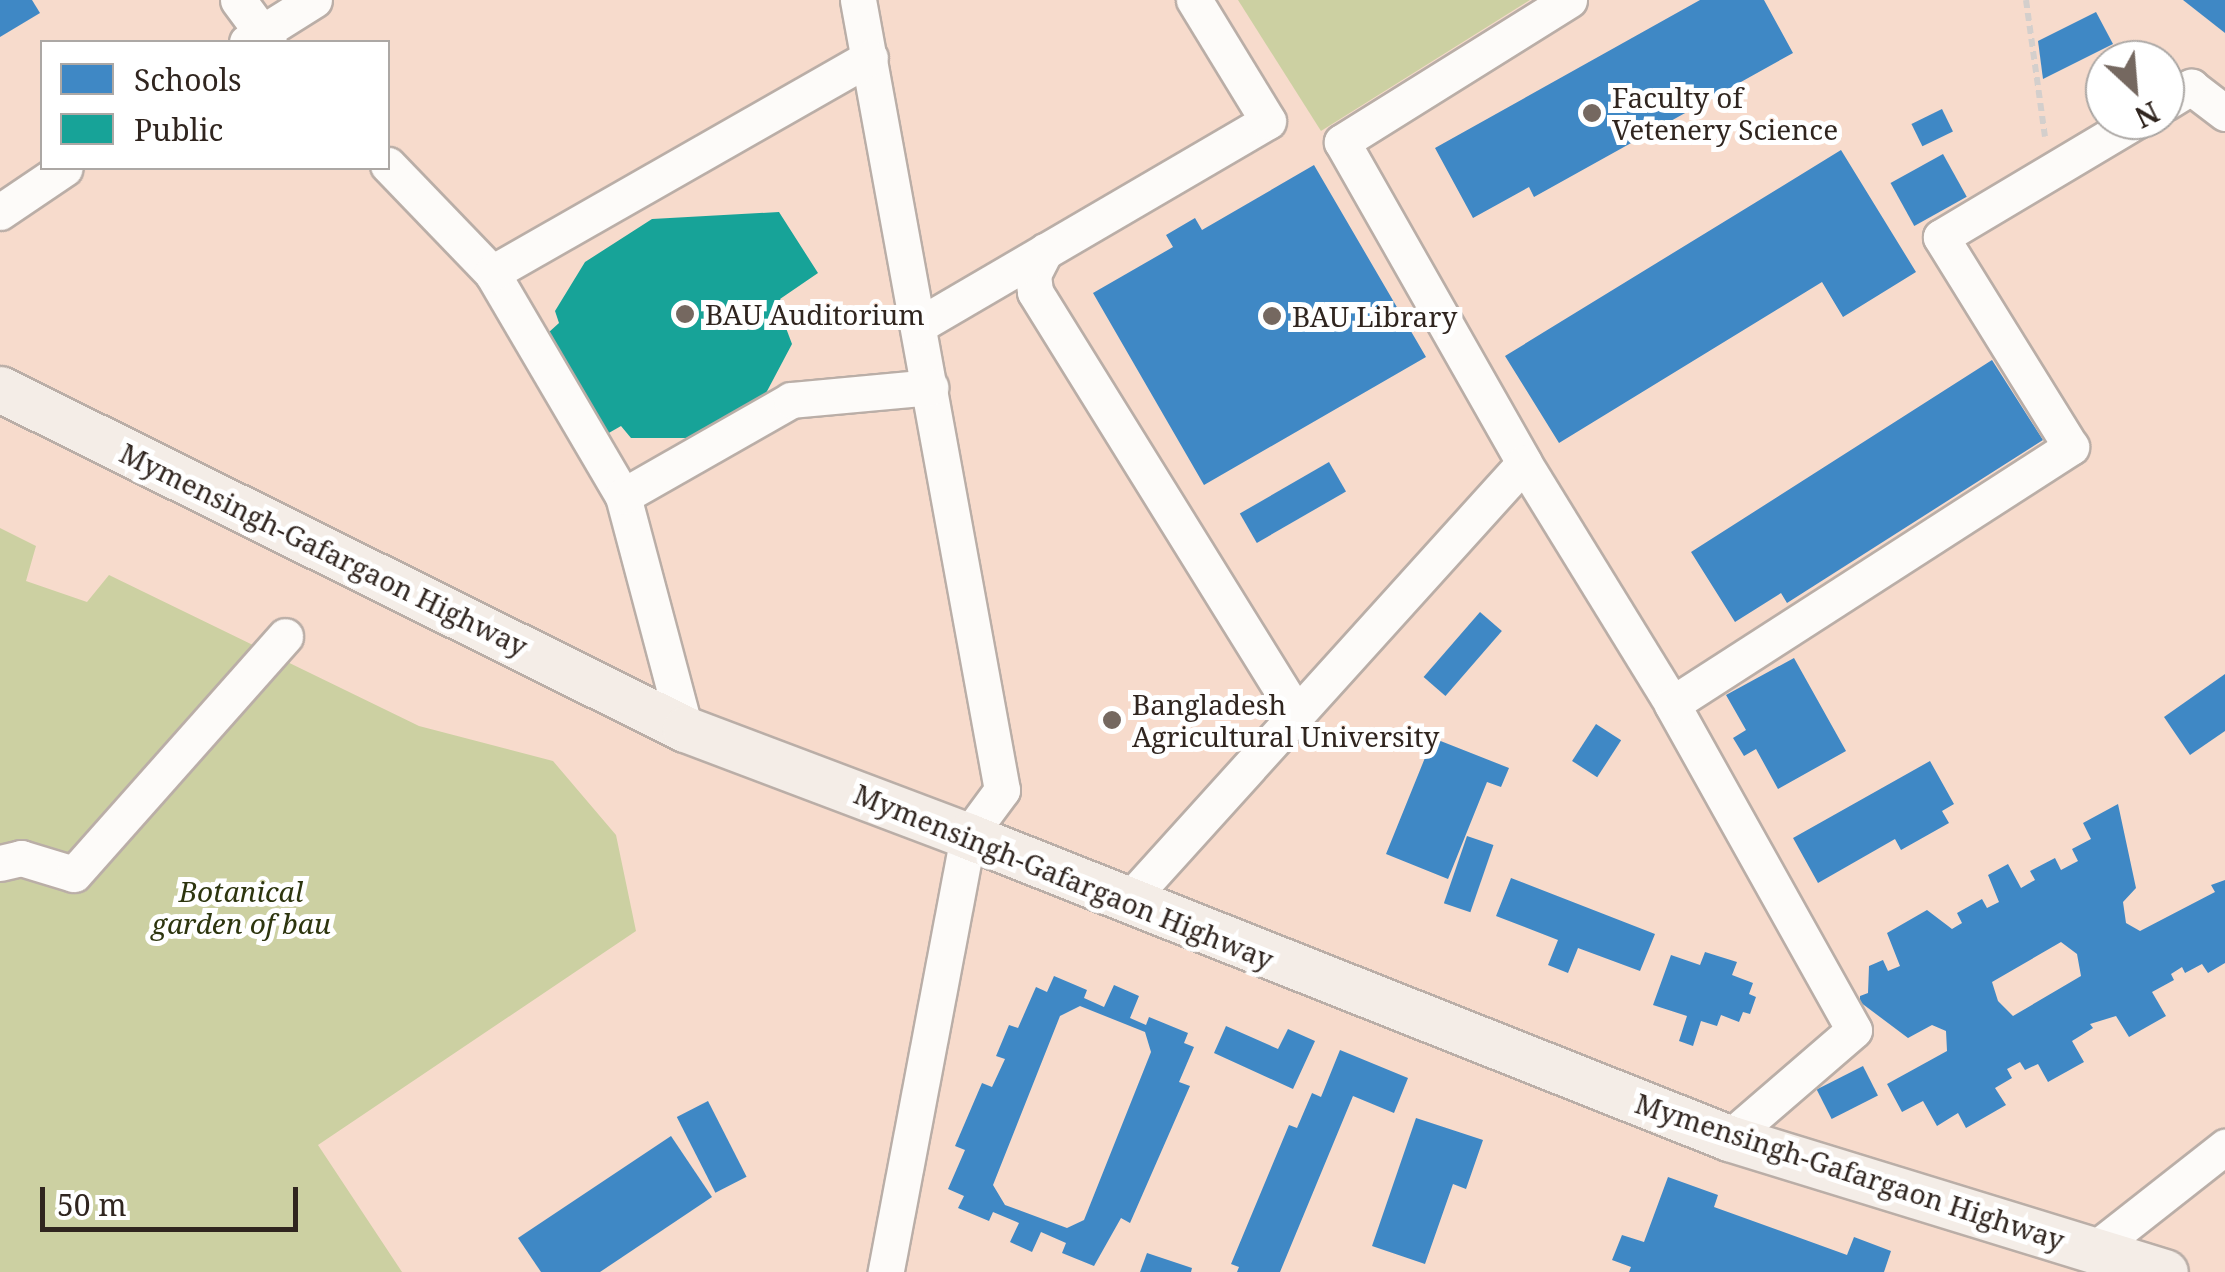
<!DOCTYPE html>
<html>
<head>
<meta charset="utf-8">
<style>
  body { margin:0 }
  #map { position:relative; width:2225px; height:1272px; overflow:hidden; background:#f4e4da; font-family:"Noto Serif",serif }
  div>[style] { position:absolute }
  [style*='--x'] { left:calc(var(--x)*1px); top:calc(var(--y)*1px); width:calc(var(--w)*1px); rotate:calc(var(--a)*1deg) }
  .built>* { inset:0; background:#f7dbcc }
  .green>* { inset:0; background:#ccd0a2 }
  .schools>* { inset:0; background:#3f88c5; transform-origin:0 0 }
  .public>* { inset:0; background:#17a398 }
  .path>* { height:6px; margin-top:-3px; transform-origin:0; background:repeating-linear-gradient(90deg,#d4cfcc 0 8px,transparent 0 13px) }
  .roads { filter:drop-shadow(2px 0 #baaea7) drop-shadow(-2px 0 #baaea7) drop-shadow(0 2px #baaea7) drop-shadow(0 -2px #baaea7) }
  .minor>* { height:35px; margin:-17.5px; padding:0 17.5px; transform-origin:17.5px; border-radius:17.5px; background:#fdfbf9 }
  .major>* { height:45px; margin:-22.5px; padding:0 22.5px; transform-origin:22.5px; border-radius:22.5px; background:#f4ede7 }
  .dots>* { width:28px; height:28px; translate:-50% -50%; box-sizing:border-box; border:5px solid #fff; border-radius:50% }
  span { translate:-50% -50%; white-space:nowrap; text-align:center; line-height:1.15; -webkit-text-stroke:10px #fff; paint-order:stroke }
  .poi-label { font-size:28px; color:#30251f }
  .left { translate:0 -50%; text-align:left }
  .street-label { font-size:28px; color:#30251f }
  .park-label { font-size:28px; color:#2d350e; font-style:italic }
  .legend { position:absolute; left:40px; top:40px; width:350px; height:130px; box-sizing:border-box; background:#fff; border:2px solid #aca8a5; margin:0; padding:12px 18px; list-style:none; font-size:30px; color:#30251f }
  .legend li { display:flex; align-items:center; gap:20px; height:50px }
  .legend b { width:50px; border:2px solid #aca8a5 }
  .north { position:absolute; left:2085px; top:40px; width:100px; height:100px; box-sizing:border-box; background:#fff; border:2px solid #aca8a5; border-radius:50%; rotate:154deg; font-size:28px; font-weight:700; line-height:40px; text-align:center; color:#30251f }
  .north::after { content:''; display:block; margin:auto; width:35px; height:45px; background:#756860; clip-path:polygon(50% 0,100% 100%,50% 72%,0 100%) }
  .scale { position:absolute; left:40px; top:1187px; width:258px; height:45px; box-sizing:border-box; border:5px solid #30251f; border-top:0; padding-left:12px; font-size:30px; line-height:35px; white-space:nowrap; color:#30251f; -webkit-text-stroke:8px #fff; paint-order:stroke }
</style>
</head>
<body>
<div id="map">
  <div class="built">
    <i style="clip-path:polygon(evenodd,0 0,2225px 0,2225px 1272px,0 1272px,0 0,42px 42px,388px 42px,388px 168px,42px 168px,42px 42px,0 0,2105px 60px,2165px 60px,2165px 120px,2105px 120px,2105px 60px)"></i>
  </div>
  <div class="green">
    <i style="clip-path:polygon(1238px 0,1530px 0,1321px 131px)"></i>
    <i style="clip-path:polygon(0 528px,36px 546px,26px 581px,87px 602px,109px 575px,419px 726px,553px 761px,616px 835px,636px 931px,318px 1145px,402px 1272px,0 1272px)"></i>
  </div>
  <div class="schools">
    <i style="clip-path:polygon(0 0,32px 0,40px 13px,0 37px)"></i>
    <i style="clip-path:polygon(1700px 0,1764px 0,1793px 53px,1534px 197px,1529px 187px,1473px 218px,1435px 148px)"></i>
    <i style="clip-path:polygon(2183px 0,2225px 0,2225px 33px)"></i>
    <i style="clip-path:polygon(2096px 12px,2113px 44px,2043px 79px,2038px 41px)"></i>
    <i style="left:1942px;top:109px;width:25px;height:34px;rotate:64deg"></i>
    <i style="clip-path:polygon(1841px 150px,1916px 272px,1843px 317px,1822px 282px,1559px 443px,1505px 356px)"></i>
    <i style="left:1943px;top:154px;width:49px;height:60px;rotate:61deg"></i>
    <i style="clip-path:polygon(1314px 165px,1426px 357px,1204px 485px,1093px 293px,1173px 247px,1166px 235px,1195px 218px,1202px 230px)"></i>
    <i style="clip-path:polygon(1992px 360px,2043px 440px,1787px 603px,1781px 593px,1735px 622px,1691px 552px)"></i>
    <i style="left:1329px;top:462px;width:34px;height:103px;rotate:60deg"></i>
    <i style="left:1480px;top:612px;width:29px;height:86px;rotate:41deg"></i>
    <i style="clip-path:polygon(1794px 658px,1846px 751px,1778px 789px,1756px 749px,1744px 756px,1733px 738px,1746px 730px,1726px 695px)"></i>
    <i style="clip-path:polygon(2225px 674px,2225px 731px,2190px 755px,2164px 717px)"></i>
    <i style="left:1596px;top:724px;width:30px;height:44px;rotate:33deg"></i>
    <i style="clip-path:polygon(1433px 738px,1509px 768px,1501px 787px,1487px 782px,1448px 879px,1386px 854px)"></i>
    <i style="clip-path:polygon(1930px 761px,1954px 804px,1942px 811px,1949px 823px,1901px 850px,1895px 839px,1818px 883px,1793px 838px)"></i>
    <i style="clip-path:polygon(evenodd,2118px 804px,2136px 888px,2123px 902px,2126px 923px,2140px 931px,2215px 892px,2211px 885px,2225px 880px,2225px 963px,2208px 973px,2202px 964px,2185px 973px,2182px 967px,2171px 974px,2174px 980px,2152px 992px,2166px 1016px,2129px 1037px,2116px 1016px,2090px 1024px,2093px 1028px,2072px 1041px,2084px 1062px,2048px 1082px,2038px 1064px,2025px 1070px,2020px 1062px,2007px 1069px,2012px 1078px,1995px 1088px,2006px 1105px,1966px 1128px,1958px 1113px,1937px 1126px,1923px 1101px,1902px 1112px,1887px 1084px,1947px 1051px,1946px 1031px,1932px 1025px,1908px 1038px,1860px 1002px,1860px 996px,1868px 993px,1869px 966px,1883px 960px,1888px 971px,1900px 966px,1887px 933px,1927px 910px,1952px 929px,1962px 923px,1957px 913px,1982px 899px,1987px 908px,1999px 902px,1988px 875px,2008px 864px,2021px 888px,2035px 880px,2030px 871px,2055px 858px,2061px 870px,2078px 861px,2072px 849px,2091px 839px,2083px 823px,2118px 804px,2061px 942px,2077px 954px,2081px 976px,2013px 1016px,1998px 1001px,1992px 982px,2061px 942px)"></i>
    <i style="left:1467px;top:836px;width:28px;height:71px;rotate:19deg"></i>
    <i style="clip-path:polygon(1511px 878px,1655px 934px,1640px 971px,1578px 948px,1568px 973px,1548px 965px,1558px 940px,1496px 916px)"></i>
    <i style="clip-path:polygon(1705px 952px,1737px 962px,1732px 975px,1753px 983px,1749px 994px,1756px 997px,1750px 1014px,1743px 1012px,1739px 1022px,1721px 1015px,1717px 1026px,1701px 1021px,1693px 1046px,1679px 1041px,1687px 1016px,1653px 1005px,1671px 955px,1700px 965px)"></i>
    <i style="clip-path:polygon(evenodd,1054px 976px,1087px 990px,1084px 998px,1104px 1007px,1114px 985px,1139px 996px,1130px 1018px,1146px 1025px,1149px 1017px,1188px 1033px,1184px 1043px,1194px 1047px,1179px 1082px,1190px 1086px,1130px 1223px,1121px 1218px,1094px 1266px,1062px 1253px,1066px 1243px,1041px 1232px,1032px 1252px,1010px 1242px,1019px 1223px,993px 1212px,989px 1221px,958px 1208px,964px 1196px,948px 1189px,965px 1150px,955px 1146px,982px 1083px,992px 1087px,1005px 1059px,996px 1056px,1009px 1025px,1018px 1028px,1036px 987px,1047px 992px,1054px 976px,1080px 1006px,1145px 1032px,1151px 1052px,1084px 1220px,1067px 1228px,1005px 1205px,993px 1185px,1060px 1016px,1080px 1006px)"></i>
    <i style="clip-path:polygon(1226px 1026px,1278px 1049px,1288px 1029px,1315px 1041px,1293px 1089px,1214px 1053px)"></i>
    <i style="clip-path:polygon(1340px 1050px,1408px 1078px,1394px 1113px,1353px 1096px,1280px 1272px,1237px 1272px,1239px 1267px,1231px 1264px,1289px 1125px,1297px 1128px,1312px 1093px,1321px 1097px)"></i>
    <i style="left:1863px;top:1066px;width:33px;height:52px;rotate:63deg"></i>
    <i style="left:708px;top:1101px;width:85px;height:35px;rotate:63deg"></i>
    <i style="clip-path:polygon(1416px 1118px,1483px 1140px,1466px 1189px,1453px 1184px,1425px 1264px,1372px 1246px)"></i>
    <i style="clip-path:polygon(671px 1136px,712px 1197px,600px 1272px,541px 1272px,518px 1238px)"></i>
    <i style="clip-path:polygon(1668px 1177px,1718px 1195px,1714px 1207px,1847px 1255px,1854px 1237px,1891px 1251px,1884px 1272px,1629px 1272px,1631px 1267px,1612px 1260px,1622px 1235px,1644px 1242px)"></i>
    <i style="clip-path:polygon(1147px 1253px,1192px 1268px,1191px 1272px,1140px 1272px)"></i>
  </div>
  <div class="public">
    <i style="clip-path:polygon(779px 212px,818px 273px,780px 299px,794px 322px,786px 328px,792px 344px,765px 395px,692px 438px,631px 438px,621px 426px,607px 434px,602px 424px,588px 432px,548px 333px,559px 323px,555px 311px,585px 262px,652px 219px)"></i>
  </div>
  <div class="path">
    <i style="--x:2026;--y:0;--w:138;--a:82.1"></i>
  </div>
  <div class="roads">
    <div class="minor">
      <i style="--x:238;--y:0;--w:52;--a:53.6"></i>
      <i style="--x:858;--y:0;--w:803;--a:79.67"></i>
      <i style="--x:1002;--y:790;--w:57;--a:126.5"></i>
      <i style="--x:968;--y:836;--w:444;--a:100.7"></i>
      <i style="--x:1569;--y:0;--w:268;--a:148"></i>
      <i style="--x:1342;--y:142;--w:369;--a:60.4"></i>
      <i style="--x:1524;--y:463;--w:283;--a:58.4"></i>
      <i style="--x:247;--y:42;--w:79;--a:-32.1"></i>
      <i style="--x:2165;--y:103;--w:31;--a:-32"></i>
      <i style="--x:2191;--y:87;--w:43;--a:37.4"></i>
      <i style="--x:388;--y:165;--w:150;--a:46.1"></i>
      <i style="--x:492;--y:273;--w:259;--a:59.6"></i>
      <i style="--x:0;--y:212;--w:78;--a:-34.1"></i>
      <i style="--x:1045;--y:251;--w:27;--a:117"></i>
      <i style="--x:1033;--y:275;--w:17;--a:83"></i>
      <i style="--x:1035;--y:292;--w:497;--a:58.2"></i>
      <i style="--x:492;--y:273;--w:435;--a:-29.7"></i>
      <i style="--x:919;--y:325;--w:404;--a:-30.3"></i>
      <i style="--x:1268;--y:121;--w:142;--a:-121.4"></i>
      <i style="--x:685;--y:729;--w:241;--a:-104.9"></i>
      <i style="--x:623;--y:496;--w:193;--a:-29.7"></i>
      <i style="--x:791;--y:400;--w:140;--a:-5.3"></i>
      <i style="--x:0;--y:863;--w:22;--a:-13"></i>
      <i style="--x:21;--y:858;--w:55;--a:16.8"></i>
      <i style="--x:74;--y:874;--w:318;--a:-48.4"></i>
      <i style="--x:1128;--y:901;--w:590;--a:-47.88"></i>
      <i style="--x:1729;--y:1138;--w:165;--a:-40.8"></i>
      <i style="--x:1854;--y:1030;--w:373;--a:-119.2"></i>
      <i style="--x:1672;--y:704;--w:475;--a:-32.8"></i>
      <i style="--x:2071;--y:447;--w:247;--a:-121.8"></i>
      <i style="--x:1941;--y:237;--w:228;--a:-30.8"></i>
      <i style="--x:2094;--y:1250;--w:167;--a:-38.2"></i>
    </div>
    <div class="major">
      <i style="--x:0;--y:389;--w:765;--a:26.4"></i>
      <i style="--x:685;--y:729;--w:303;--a:20.7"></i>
      <i style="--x:968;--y:836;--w:819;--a:21.65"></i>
      <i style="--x:1729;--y:1138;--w:456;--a:17.1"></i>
    </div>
  </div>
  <div class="dots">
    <i style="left:1592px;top:113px;background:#756860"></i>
    <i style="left:685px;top:314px;background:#756860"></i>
    <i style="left:1272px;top:316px;background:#756860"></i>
    <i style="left:1112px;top:720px;background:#756860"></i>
  </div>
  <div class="poi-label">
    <span class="left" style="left:1612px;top:113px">Faculty of<br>Vetenery Science</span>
    <span class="left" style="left:705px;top:314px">BAU Auditorium</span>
    <span class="left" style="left:1292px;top:316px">BAU Library</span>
    <span class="left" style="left:1132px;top:720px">Bangladesh<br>Agricultural University</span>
  </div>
  <div class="street-label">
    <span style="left:324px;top:549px;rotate:26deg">Mymensingh-Gafargaon Highway</span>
    <span style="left:1064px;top:876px;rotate:22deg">Mymensingh-Gafargaon Highway</span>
    <span style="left:1850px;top:1171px;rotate:18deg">Mymensingh-Gafargaon Highway</span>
  </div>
  <div class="park-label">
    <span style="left:241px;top:907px">Botanical<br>garden of bau</span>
  </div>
  <ul class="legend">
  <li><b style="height:28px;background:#3f88c5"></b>Schools</li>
  <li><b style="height:28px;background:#17a398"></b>Public</li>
  </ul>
  <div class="north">N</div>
  <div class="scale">50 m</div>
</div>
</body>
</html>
